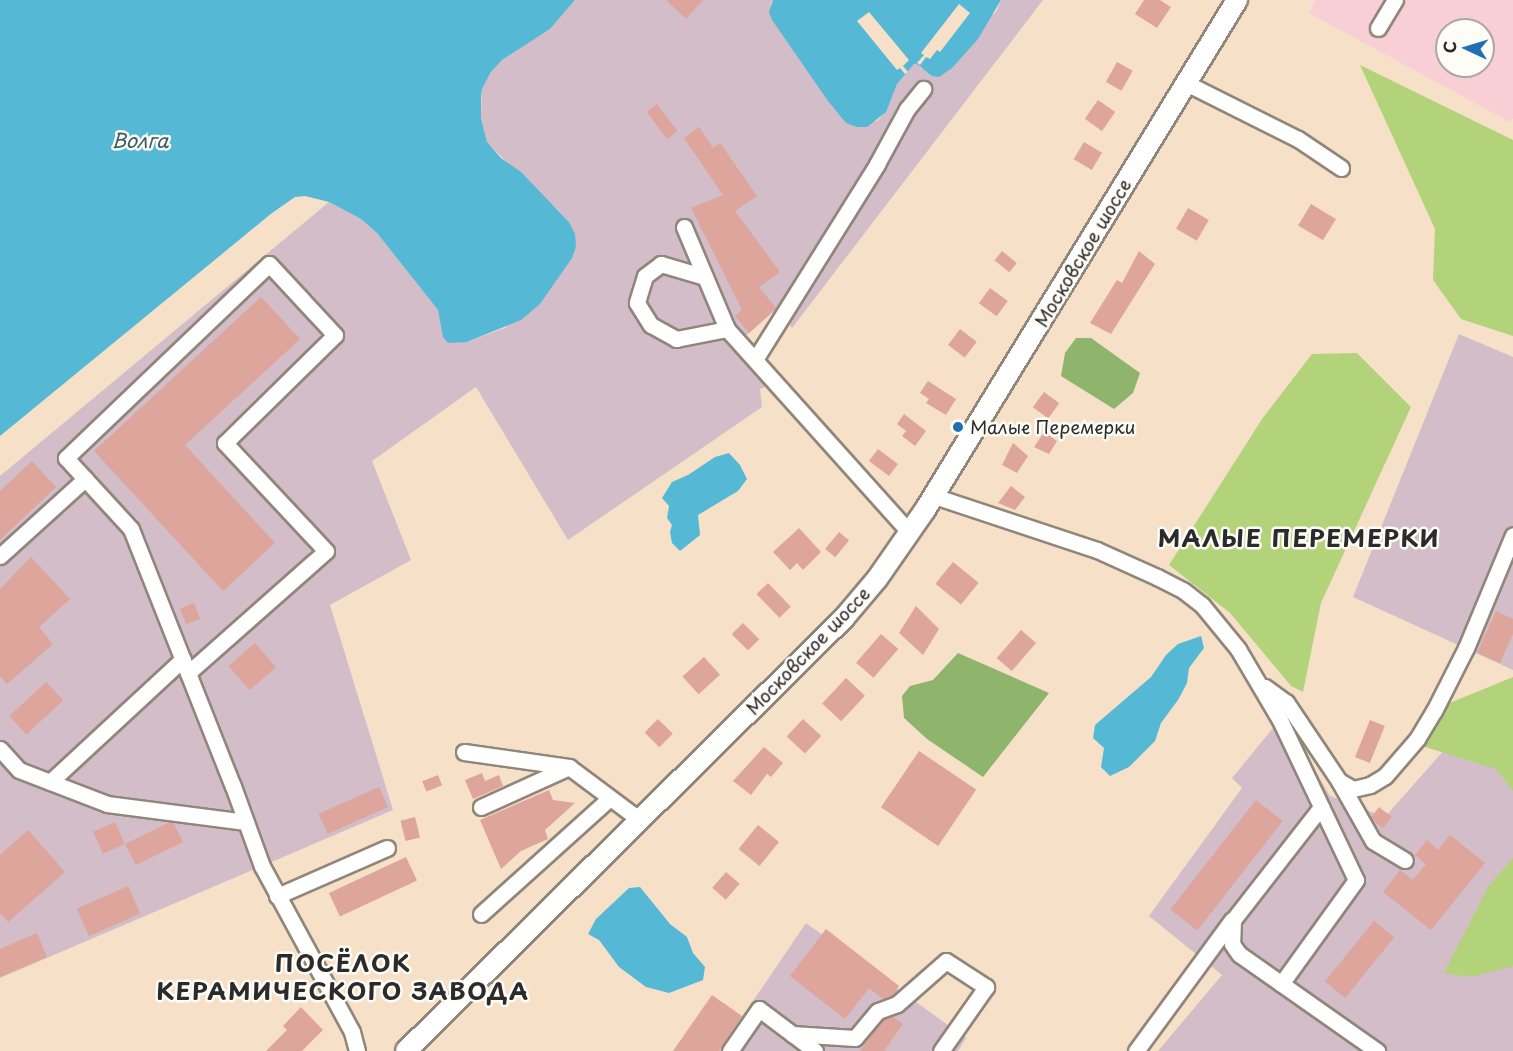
<!DOCTYPE html>
<html>
<head>
<meta charset="utf-8">
<style>
  body { margin:0 }
  #map { position:relative; width:1513px; height:1051px; overflow:hidden; background:#f6e1c8; font-family:"Playpen Sans",sans-serif }
  div>[style] { position:absolute }
  [style*='--x'] { left:calc(var(--x)*1px); top:calc(var(--y)*1px); width:calc(var(--w)*1px); rotate:calc(var(--a)*1deg) }
  .built>* { inset:0; background:#f7cfd4 }
  .industrial>* { inset:0; background:#d2bdc8 }
  .green>* { inset:0; background:#b3d37b }
  .forest>* { inset:0; background:#8eb56b }
  .water>* { inset:0; background:#55b8d4 }
  .pier>* { inset:0; background:#f6e1c8 }
  .building>* { inset:0; background:#dda59b; transform-origin:0 0 }
  .roads { filter:drop-shadow(2px 0 #90867a) drop-shadow(-2px 0 #90867a) drop-shadow(0 2px #90867a) drop-shadow(0 -2px #90867a) }
  .minor>* { height:15px; margin:-7.5px; padding:0 7.5px; transform-origin:7.5px; border-radius:7.5px; background:#fff }
  .major>* { height:20px; margin:-10px; padding:0 10px; transform-origin:10px; border-radius:10px; background:#fff }
  .dots>* { width:16px; height:16px; translate:-50% -50%; box-sizing:border-box; border:3px solid #fdfcf7; border-radius:50% }
  span { translate:-50% -50%; white-space:nowrap; text-align:center; line-height:1.15; -webkit-text-stroke:5px #fdfcf7; paint-order:stroke }
  .street-label { font-size:18px; color:#2b2b2b }
  .poi-label { font-size:18px; color:#2b2b2b }
  .left { translate:0 -50%; text-align:left }
  .water-label { font-size:20px; color:#3a5c66; font-style:italic }
  .district-label { font-size:24px; color:#2b2b2b; font-weight:700; letter-spacing:1.5px }
  .north { position:absolute; left:1435px; top:18px; width:60px; height:60px; box-sizing:border-box; background:#fdfcf7; border:2px solid #a9a8a5; border-radius:50%; rotate:274deg; font-size:16px; font-weight:700; line-height:24px; text-align:center; color:#2b2b2b }
  .north::after { content:''; display:block; margin:auto; width:21px; height:27px; background:#1f6fb2; clip-path:polygon(50% 0,100% 100%,50% 72%,0 100%) }
</style>
</head>
<body>
<div id="map">
  <div class="built">
    <i style="clip-path:polygon(evenodd,1316px 0,1513px 0,1513px 118px,1510px 122px,1309px 13px,1316px 0,1447px 30px,1483px 30px,1483px 66px,1447px 66px,1447px 30px)"></i>
  </div>
  <div class="industrial">
    <i style="clip-path:polygon(575px 0,773px 0,771px 3px,772px 20px,846px 123px,877px 121px,885px 112px,897px 84px,914px 64px,917px 63px,922px 69px,996px 12px,1001px 0,1043px 0,792px 328px,777px 309px,735px 345px,769px 385px,760px 389px,762px 407px,568px 540px,476px 387px,372px 461px,411px 560px,330px 605px,393px 810px,0 978px,0 476px,329px 202px,361px 219px,377px 233px,438px 310px,441px 320px,467px 342px,505px 328px,556px 281px,576px 247px,569px 222px,559px 211px,487px 143px,481px 117px,482px 89px,491px 72px,502px 60px,550px 29px)"></i>
    <i style="clip-path:polygon(1459px 334px,1513px 357px,1513px 670px,1353px 597px)"></i>
    <i style="clip-path:polygon(1283px 716px,1330px 796px,1385px 817px,1467px 724px,1513px 734px,1513px 1051px,1158px 1051px,1222px 975px,1149px 916px,1242px 788px,1232px 778px)"></i>
    <i style="clip-path:polygon(806px 923px,966px 1038px,958px 1051px,719px 1051px)"></i>
  </div>
  <div class="green">
    <i style="clip-path:polygon(1360px 65px,1513px 140px,1513px 336px,1461px 319px,1433px 280px,1435px 229px)"></i>
    <i style="clip-path:polygon(1357px 353px,1411px 407px,1321px 603px,1303px 692px,1291px 686px,1230px 613px,1169px 565px,1262px 419px,1312px 354px)"></i>
    <i style="clip-path:polygon(1513px 677px,1513px 791px,1496px 769px,1422px 746px,1440px 707px)"></i>
    <i style="clip-path:polygon(1513px 858px,1513px 966px,1471px 977px,1444px 973px,1488px 887px)"></i>
  </div>
  <div class="forest">
    <i style="clip-path:polygon(1076px 338px,1091px 338px,1140px 373px,1133px 393px,1114px 409px,1061px 376px,1065px 353px)"></i>
    <i style="clip-path:polygon(958px 653px,1049px 693px,983px 777px,927px 739px,904px 718px,902px 696px,910px 686px,933px 680px)"></i>
  </div>
  <div class="water">
    <i style="clip-path:polygon(0 0,575px 0,550px 29px,502px 60px,491px 72px,482px 89px,481px 99px,481px 118px,487px 142px,501px 158px,521px 172px,569px 222px,575px 234px,576px 247px,572px 258px,540px 304px,521px 320px,467px 342px,448px 343px,443px 337px,438px 310px,377px 233px,361px 219px,329px 202px,305px 196px,295px 197px,272px 213px,0 436px)"></i>
    <i style="clip-path:polygon(773px 0,1001px 0,978px 39px,952px 68px,939px 77px,932px 76px,917px 64px,914px 64px,897px 84px,886px 112px,867px 127px,857px 127px,846px 123px,828px 101px,772px 20px,769px 12px)"></i>
    <i style="clip-path:polygon(729px 453px,740px 465px,747px 479px,738px 491px,698px 515px,700px 535px,680px 551px,672px 543px,670px 532px,672px 525px,667px 518px,669px 506px,662px 498px,672px 482px,688px 475px,715px 457px)"></i>
    <i style="clip-path:polygon(1201px 636px,1204px 648px,1189px 668px,1187px 683px,1178px 700px,1161px 723px,1155px 741px,1129px 767px,1110px 776px,1101px 767px,1104px 748px,1093px 738px,1095px 725px,1151px 677px,1166px 655px,1178px 644px)"></i>
    <i style="clip-path:polygon(640px 887px,670px 924px,687px 937px,693px 953px,705px 967px,703px 980px,669px 993px,646px 987px,619px 967px,599px 940px,588px 934px,596px 919px,629px 888px)"></i>
  </div>
  <div class="pier">
    <i style="clip-path:polygon(959px 4px,970px 13px,940px 52px,937px 50px,930px 59px,926px 57px,920px 65px,917px 63px,924px 55px,921px 53px)"></i>
    <i style="clip-path:polygon(869px 12px,909px 60px,903px 66px,908px 72px,905px 74px,900px 68px,897px 70px,857px 21px)"></i>
  </div>
  <div class="building">
    <i style="clip-path:polygon(666px 0,703px 0,686px 19px)"></i>
    <i style="clip-path:polygon(1144px 0,1160px 0,1171px 7px,1157px 28px,1135px 14px)"></i>
    <i style="left:1117px;top:62px;width:18px;height:23px;rotate:29deg"></i>
    <i style="left:1098px;top:100px;width:21px;height:23px;rotate:35deg"></i>
    <i style="left:657px;top:104px;width:34px;height:13px;rotate:53deg"></i>
    <i style="clip-path:polygon(699px 127px,713px 148px,720px 143px,757px 196px,735px 211px,780px 272px,759px 287px,776px 308px,749px 333px,735px 316px,742px 310px,691px 208px,723px 195px,684px 138px)"></i>
    <i style="left:1084px;top:142px;width:21px;height:20px;rotate:31deg"></i>
    <i style="left:1311px;top:204px;width:29px;height:25px;rotate:31deg"></i>
    <i style="left:1188px;top:208px;width:24px;height:24px;rotate:30deg"></i>
    <i style="left:1002px;top:251px;width:19px;height:12px;rotate:39deg"></i>
    <i style="clip-path:polygon(1139px 251px,1155px 264px,1111px 334px,1090px 323px,1117px 280px,1122px 283px)"></i>
    <i style="left:990px;top:288px;width:22px;height:19px;rotate:36deg"></i>
    <i style="clip-path:polygon(261px 297px,300px 339px,185px 445px,275px 543px,223px 591px,94px 451px)"></i>
    <i style="left:960px;top:329px;width:21px;height:20px;rotate:37deg"></i>
    <i style="clip-path:polygon(928px 381px,956px 399px,946px 415px,926px 403px,929px 399px,920px 393px)"></i>
    <i style="left:1044px;top:392px;width:19px;height:19px;rotate:36deg"></i>
    <i style="clip-path:polygon(904px 414px,926px 431px,915px 446px,902px 436px,906px 431px,897px 424px)"></i>
    <i style="clip-path:polygon(1044px 432px,1057px 441px,1049px 454px,1034px 447px)"></i>
    <i style="clip-path:polygon(1013px 443px,1028px 456px,1017px 473px,1002px 465px)"></i>
    <i style="left:878px;top:449px;width:25px;height:15px;rotate:37deg"></i>
    <i style="clip-path:polygon(32px 461px,56px 487px,0 540px,0 491px)"></i>
    <i style="clip-path:polygon(1011px 486px,1025px 497px,1015px 510px,998px 503px)"></i>
    <i style="clip-path:polygon(799px 528px,821px 552px,803px 570px,797px 563px,790px 570px,773px 552px)"></i>
    <i style="left:839px;top:532px;width:13px;height:22px;rotate:39deg"></i>
    <i style="clip-path:polygon(31px 557px,70px 599px,39px 627px,53px 644px,7px 684px,0 676px,0 589px)"></i>
    <i style="left:953px;top:562px;width:33px;height:28px;rotate:39deg"></i>
    <i style="left:768px;top:583px;width:33px;height:16px;rotate:46deg"></i>
    <i style="left:194px;top:603px;width:17px;height:15px;rotate:69deg"></i>
    <i style="clip-path:polygon(916px 606px,939px 629px,923px 655px,899px 633px)"></i>
    <i style="clip-path:polygon(1496px 611px,1513px 619px,1513px 634px,1500px 663px,1477px 653px)"></i>
    <i style="left:743px;top:623px;width:23px;height:16px;rotate:45deg"></i>
    <i style="left:1021px;top:630px;width:20px;height:37px;rotate:41deg"></i>
    <i style="left:881px;top:634px;width:23px;height:38px;rotate:41deg"></i>
    <i style="left:255px;top:643px;width:32px;height:35px;rotate:49deg"></i>
    <i style="left:704px;top:657px;width:24px;height:29px;rotate:48deg"></i>
    <i style="left:846px;top:678px;width:26px;height:35px;rotate:43deg"></i>
    <i style="left:46px;top:682px;width:25px;height:50px;rotate:47deg"></i>
    <i style="left:658px;top:719px;width:21px;height:19px;rotate:45deg"></i>
    <i style="left:803px;top:719px;width:25px;height:24px;rotate:43deg"></i>
    <i style="left:1370px;top:720px;width:16px;height:40px;rotate:22deg"></i>
    <i style="clip-path:polygon(764px 747px,783px 763px,771px 777px,767px 774px,751px 795px,733px 781px)"></i>
    <i style="left:919px;top:751px;width:69px;height:68px;rotate:34deg"></i>
    <i style="clip-path:polygon(482px 773px,485px 781px,499px 775px,503px 786px,473px 799px,465px 780px)"></i>
    <i style="left:438px;top:775px;width:11px;height:17px;rotate:68deg"></i>
    <i style="left:379px;top:787px;width:22px;height:66px;rotate:66deg"></i>
    <i style="clip-path:polygon(549px 790px,553px 800px,575px 803px,545px 830px,548px 839px,521px 851px,501px 869px,480px 820px)"></i>
    <i style="left:1256px;top:800px;width:34px;height:139px;rotate:38deg"></i>
    <i style="left:1379px;top:807px;width:16px;height:14px;rotate:38deg"></i>
    <i style="left:415px;top:817px;width:21px;height:15px;rotate:76deg"></i>
    <i style="left:115px;top:822px;width:24px;height:24px;rotate:66deg"></i>
    <i style="clip-path:polygon(170px 822px,173px 822px,183px 842px,136px 865px,125px 844px)"></i>
    <i style="left:758px;top:825px;width:27px;height:31px;rotate:39deg"></i>
    <i style="clip-path:polygon(28px 830px,65px 872px,8px 922px,0 913px,0 855px)"></i>
    <i style="clip-path:polygon(1450px 835px,1485px 863px,1431px 930px,1383px 892px,1400px 870px,1413px 880px,1426px 864px,1415px 855px,1427px 840px,1438px 850px)"></i>
    <i style="left:406px;top:857px;width:26px;height:85px;rotate:65deg"></i>
    <i style="left:726px;top:872px;width:18px;height:21px;rotate:41deg"></i>
    <i style="left:128px;top:886px;width:30px;height:56px;rotate:66deg"></i>
    <i style="left:1374px;top:921px;width:26px;height:78px;rotate:39deg"></i>
    <i style="clip-path:polygon(826px 929px,899px 986px,892px 996px,883px 999px,869px 988px,845px 1019px,790px 976px)"></i>
    <i style="clip-path:polygon(37px 933px,47px 957px,0 977px,0 949px)"></i>
    <i style="clip-path:polygon(712px 995px,742px 1016px,719px 1051px,673px 1051px)"></i>
    <i style="clip-path:polygon(301px 1007px,323px 1030px,302px 1051px,266px 1051px,287px 1030px,283px 1026px)"></i>
    <i style="clip-path:polygon(892px 1016px,903px 1024px,884px 1051px,860px 1051px,884px 1019px)"></i>
  </div>
  <div class="roads">
    <div class="minor">
      <i style="--x:1378;--y:28;--w:33;--a:-59"></i>
      <i style="--x:1186;--y:83;--w:125;--a:26.6"></i>
      <i style="--x:1298;--y:139;--w:52;--a:34"></i>
      <i style="--x:684;--y:227;--w:111;--a:67.1"></i>
      <i style="--x:727;--y:329;--w:274;--a:48.1"></i>
      <i style="--x:705;--y:277;--w:46;--a:-163.5"></i>
      <i style="--x:661;--y:264;--w:20;--a:143"></i>
      <i style="--x:645;--y:276;--w:28;--a:107"></i>
      <i style="--x:637;--y:303;--w:26;--a:58"></i>
      <i style="--x:651;--y:325;--w:29;--a:29"></i>
      <i style="--x:676;--y:339;--w:52;--a:-11.1"></i>
      <i style="--x:756;--y:358;--w:229;--a:-58"></i>
      <i style="--x:877;--y:164;--w:63;--a:-61.4"></i>
      <i style="--x:907;--y:109;--w:26;--a:-51"></i>
      <i style="--x:934;--y:496;--w:172;--a:18.3"></i>
      <i style="--x:1097;--y:550;--w:66;--a:24.2"></i>
      <i style="--x:1157;--y:577;--w:30;--a:27"></i>
      <i style="--x:1184;--y:591;--w:23;--a:38"></i>
      <i style="--x:1202;--y:605;--w:57;--a:50.7"></i>
      <i style="--x:1238;--y:649;--w:82;--a:59.4"></i>
      <i style="--x:1280;--y:720;--w:177;--a:64.6"></i>
      <i style="--x:1356;--y:880;--w:128;--a:125.8"></i>
      <i style="--x:0;--y:556;--w:115;--a:-42.2"></i>
      <i style="--x:188;--y:673;--w:184;--a:-41.5"></i>
      <i style="--x:326;--y:551;--w:148;--a:-133.1"></i>
      <i style="--x:225;--y:443;--w:154;--a:-44.5"></i>
      <i style="--x:335;--y:335;--w:97;--a:-132.9"></i>
      <i style="--x:269;--y:264;--w:281;--a:136.3"></i>
      <i style="--x:66;--y:458;--w:96;--a:47.5"></i>
      <i style="--x:131;--y:529;--w:277;--a:68.4"></i>
      <i style="--x:233;--y:786;--w:85;--a:70.1"></i>
      <i style="--x:262;--y:866;--w:189;--a:61.5"></i>
      <i style="--x:352;--y:1032;--w:20;--a:75"></i>
      <i style="--x:1265;--y:687;--w:26;--a:36"></i>
      <i style="--x:1286;--y:702;--w:95;--a:56.1"></i>
      <i style="--x:1339;--y:781;--w:16;--a:30"></i>
      <i style="--x:1353;--y:789;--w:17;--a:-13"></i>
      <i style="--x:1370;--y:785;--w:17;--a:-31"></i>
      <i style="--x:1385;--y:776;--w:49;--a:-49.1"></i>
      <i style="--x:1417;--y:739;--w:33;--a:-59"></i>
      <i style="--x:1434;--y:711;--w:71;--a:-63.1"></i>
      <i style="--x:1466;--y:648;--w:122;--a:-67.4"></i>
      <i style="--x:0;--y:749;--w:28;--a:48"></i>
      <i style="--x:19;--y:770;--w:94;--a:21.1"></i>
      <i style="--x:107;--y:804;--w:140;--a:7.4"></i>
      <i style="--x:464;--y:752;--w:106;--a:8.1"></i>
      <i style="--x:569;--y:767;--w:89;--a:36.7"></i>
      <i style="--x:1339;--y:781;--w:69;--a:60.5"></i>
      <i style="--x:1373;--y:841;--w:37;--a:31"></i>
      <i style="--x:50;--y:782;--w:181;--a:-42.8"></i>
      <i style="--x:481;--y:807;--w:97;--a:-24.4"></i>
      <i style="--x:1321;--y:807;--w:143;--a:127.9"></i>
      <i style="--x:1233;--y:920;--w:24;--a:92"></i>
      <i style="--x:1232;--y:944;--w:12;--a:55"></i>
      <i style="--x:1239;--y:954;--w:169;--a:35.1"></i>
      <i style="--x:277;--y:896;--w:120;--a:-23.6"></i>
      <i style="--x:481;--y:914;--w:173;--a:-42"></i>
      <i style="--x:792;--y:1034;--w:63;--a:3.6"></i>
      <i style="--x:855;--y:1038;--w:35;--a:-50"></i>
      <i style="--x:878;--y:1011;--w:20;--a:-20"></i>
      <i style="--x:897;--y:1004;--w:65;--a:-41.3"></i>
      <i style="--x:946;--y:961;--w:48;--a:33"></i>
      <i style="--x:986;--y:987;--w:78;--a:125.1"></i>
      <i style="--x:730;--y:1051;--w:51;--a:-55.4"></i>
      <i style="--x:759;--y:1009;--w:70;--a:36.9"></i>
      <i style="--x:1136;--y:1051;--w:162;--a:-53.8"></i>
    </div>
    <div class="major">
      <i style="--x:406;--y:1051;--w:616;--a:-44.67"></i>
      <i style="--x:844;--y:618;--w:51;--a:-49.8"></i>
      <i style="--x:877;--y:579;--w:84;--a:-55.2"></i>
      <i style="--x:925;--y:510;--w:598;--a:-58.54"></i>
    </div>
  </div>
  <div class="dots">
    <i style="left:958px;top:427px;background:#1f6fb2"></i>
  </div>
  <div class="street-label">
    <span style="left:1083px;top:253px;rotate:-59deg">Московское шоссе</span>
    <span style="left:808px;top:651px;rotate:-46deg">Московское шоссе</span>
  </div>
  <div class="poi-label">
    <span class="left" style="left:970px;top:427px">Малые Перемерки</span>
  </div>
  <div class="water-label">
    <span style="left:140px;top:140px">Волга</span>
  </div>
  <div class="district-label">
    <span style="left:1299px;top:538px">МАЛЫЕ ПЕРЕМЕРКИ</span>
    <span style="left:343px;top:977px">ПОСЁЛОК<br>КЕРАМИЧЕСКОГО ЗАВОДА</span>
  </div>
  <div class="north">С</div>
</div>
</body>
</html>
